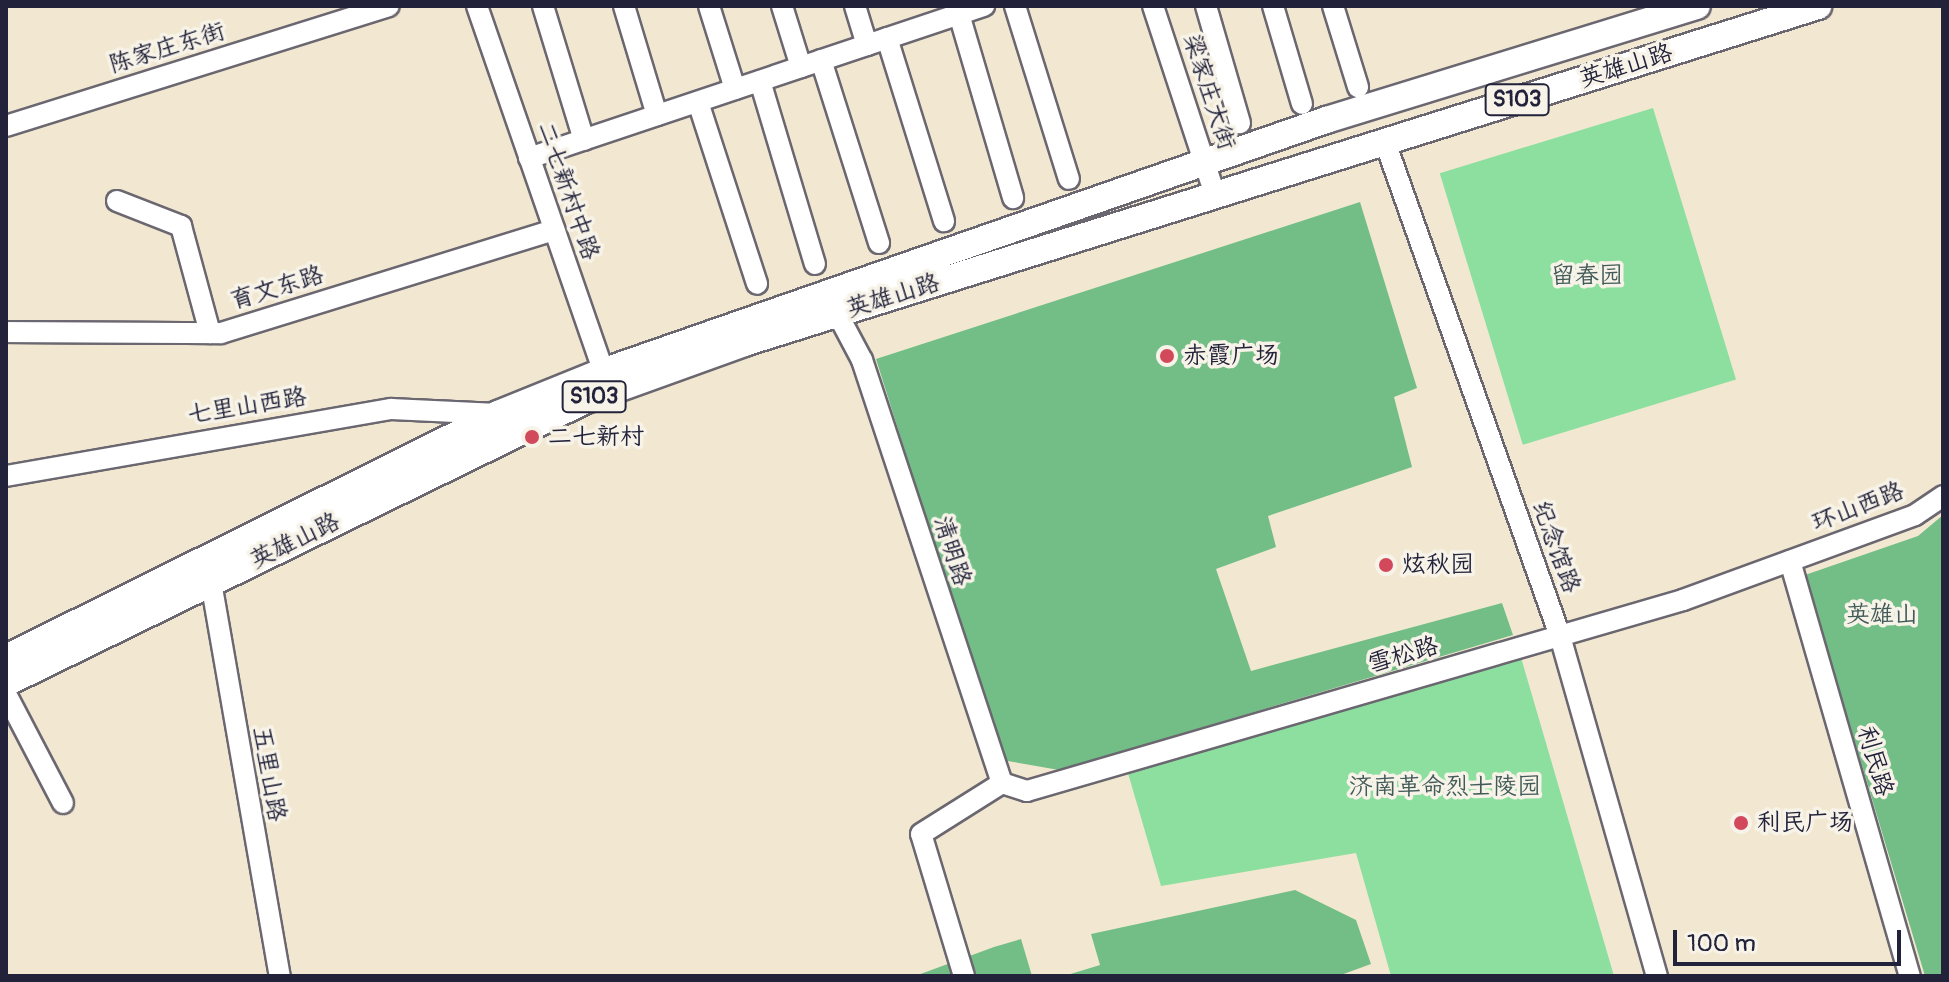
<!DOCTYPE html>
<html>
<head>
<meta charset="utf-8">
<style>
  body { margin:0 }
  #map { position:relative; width:1949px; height:982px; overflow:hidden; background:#f2e8d1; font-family:Pangolin,"LXGW WenKai TC",sans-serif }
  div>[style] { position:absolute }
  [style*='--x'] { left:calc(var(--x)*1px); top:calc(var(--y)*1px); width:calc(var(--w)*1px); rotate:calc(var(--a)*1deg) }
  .green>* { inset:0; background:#8ddf9f; transform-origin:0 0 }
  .forest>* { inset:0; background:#72be86 }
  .roads { filter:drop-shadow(2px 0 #6b6770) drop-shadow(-2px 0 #6b6770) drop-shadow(0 2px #6b6770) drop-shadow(0 -2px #6b6770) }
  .minor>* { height:20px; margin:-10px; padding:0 10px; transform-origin:10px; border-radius:10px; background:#fff }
  .major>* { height:26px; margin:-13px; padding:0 13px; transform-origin:13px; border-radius:13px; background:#fff }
  .dots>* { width:22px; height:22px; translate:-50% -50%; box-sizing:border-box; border:4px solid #f7f3e8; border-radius:50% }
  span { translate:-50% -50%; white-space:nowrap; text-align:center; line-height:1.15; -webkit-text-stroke:7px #f7f3e8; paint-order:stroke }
  .shield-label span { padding:2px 6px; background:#f7f3e8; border:2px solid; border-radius:6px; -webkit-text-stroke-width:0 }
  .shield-label { font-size:22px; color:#22223b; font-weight:700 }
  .street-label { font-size:24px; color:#22223b }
  .park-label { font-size:24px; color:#425b59 }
  .poi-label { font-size:24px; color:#22223b }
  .left { translate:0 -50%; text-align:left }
  .frame { position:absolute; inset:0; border:8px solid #22223b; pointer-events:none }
  .scale { position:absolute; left:1673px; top:930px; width:228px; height:36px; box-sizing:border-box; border:4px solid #22223b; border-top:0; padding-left:10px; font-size:24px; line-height:28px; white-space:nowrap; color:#22223b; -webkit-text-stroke:6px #f7f3e8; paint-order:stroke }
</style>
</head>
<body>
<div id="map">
  <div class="green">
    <i style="left:1653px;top:108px;width:284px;height:223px;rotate:73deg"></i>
    <i style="clip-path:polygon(1520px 654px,1614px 976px,1391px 976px,1356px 853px,1161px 886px,1125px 763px)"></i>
  </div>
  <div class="forest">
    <i style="clip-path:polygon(1360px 202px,1417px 388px,1394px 397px,1412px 467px,1268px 516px,1276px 547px,1216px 569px,1251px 671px,1502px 603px,1513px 635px,1059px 770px,1002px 760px,876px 359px)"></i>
    <i style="clip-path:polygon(1943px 515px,1943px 976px,1925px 976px,1805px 575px,1918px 536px)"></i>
    <i style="clip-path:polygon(1295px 890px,1356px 920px,1371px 964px,1338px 976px,1064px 976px,1100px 965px,1091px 934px)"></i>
    <i style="clip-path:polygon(1021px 939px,1032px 976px,915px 976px,994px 947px)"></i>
  </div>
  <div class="roads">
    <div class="minor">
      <i style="--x:477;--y:6;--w:400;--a:70.9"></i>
      <i style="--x:543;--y:6;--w:140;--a:73"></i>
      <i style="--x:624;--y:6;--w:114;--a:73.2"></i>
      <i style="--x:709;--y:6;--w:87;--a:72.6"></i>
      <i style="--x:782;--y:6;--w:64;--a:72.7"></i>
      <i style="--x:855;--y:6;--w:41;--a:72.9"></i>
      <i style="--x:1015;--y:6;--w:181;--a:72.7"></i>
      <i style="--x:1153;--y:6;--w:199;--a:71.8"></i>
      <i style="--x:1206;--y:6;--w:122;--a:73.8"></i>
      <i style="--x:1273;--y:6;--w:102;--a:73.5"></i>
      <i style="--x:1333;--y:6;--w:85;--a:72.8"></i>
      <i style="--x:959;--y:14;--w:192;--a:73.6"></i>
      <i style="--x:887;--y:38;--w:192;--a:72.7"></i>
      <i style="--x:821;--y:60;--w:192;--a:72.4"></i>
      <i style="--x:760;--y:81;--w:191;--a:73.3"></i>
      <i style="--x:698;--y:102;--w:191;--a:72"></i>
      <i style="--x:6;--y:126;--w:401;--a:-17.4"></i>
      <i style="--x:1385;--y:142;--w:524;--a:70.49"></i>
      <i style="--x:1560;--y:636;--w:354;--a:74.1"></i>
      <i style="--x:529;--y:158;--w:480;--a:-18.5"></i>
      <i style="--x:117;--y:201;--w:69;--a:21.3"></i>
      <i style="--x:181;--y:226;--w:111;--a:74.8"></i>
      <i style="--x:837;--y:313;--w:53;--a:62"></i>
      <i style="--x:862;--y:360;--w:446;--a:71.7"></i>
      <i style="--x:1002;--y:783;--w:26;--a:18"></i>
      <i style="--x:1027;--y:791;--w:683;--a:-16.23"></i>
      <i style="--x:1683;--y:600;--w:247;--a:-20.1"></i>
      <i style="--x:1915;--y:515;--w:34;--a:-34"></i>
      <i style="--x:6;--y:332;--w:215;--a:0.3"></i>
      <i style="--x:221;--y:333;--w:349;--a:-17.2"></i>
      <i style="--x:6;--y:476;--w:391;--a:-9.9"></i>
      <i style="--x:391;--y:409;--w:107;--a:2.7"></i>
      <i style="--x:1790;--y:561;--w:432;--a:73.9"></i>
      <i style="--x:211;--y:582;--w:400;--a:80.1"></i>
      <i style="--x:6;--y:694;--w:123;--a:62.4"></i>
      <i style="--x:964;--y:976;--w:148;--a:-106.8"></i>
      <i style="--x:921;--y:834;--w:96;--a:-32.2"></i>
    </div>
    <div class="major">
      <i style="--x:6;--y:658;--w:549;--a:-26.38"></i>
      <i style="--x:498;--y:414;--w:112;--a:-22"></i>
      <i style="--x:602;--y:372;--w:767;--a:-19.19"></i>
      <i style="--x:1326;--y:120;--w:388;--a:-17.1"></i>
      <i style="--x:6;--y:683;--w:645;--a:-26.01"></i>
      <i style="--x:586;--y:400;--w:168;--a:-19.8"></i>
      <i style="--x:744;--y:343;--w:1126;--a:-17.42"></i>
    </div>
  </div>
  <div class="dots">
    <i style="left:1167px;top:356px;background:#d1495b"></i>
    <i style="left:532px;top:437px;background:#d1495b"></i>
    <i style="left:1386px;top:565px;background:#d1495b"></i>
    <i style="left:1741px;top:823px;background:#d1495b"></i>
  </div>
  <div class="shield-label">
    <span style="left:1517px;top:100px">S103</span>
    <span style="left:594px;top:397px">S103</span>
  </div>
  <div class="street-label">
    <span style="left:167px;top:48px;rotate:-17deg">陈家庄东街</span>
    <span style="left:1626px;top:66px;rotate:-17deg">英雄山路</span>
    <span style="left:1209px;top:92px;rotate:72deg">梁家庄大街</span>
    <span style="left:568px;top:191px;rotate:71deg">二七新村中路</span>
    <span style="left:277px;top:288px;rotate:-17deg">育文东路</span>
    <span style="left:893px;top:296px;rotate:-17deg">英雄山路</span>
    <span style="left:247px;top:406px;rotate:-9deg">七里山西路</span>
    <span style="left:1858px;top:507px;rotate:-21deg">环山西路</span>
    <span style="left:295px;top:541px;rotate:-26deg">英雄山路</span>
    <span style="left:1556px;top:547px;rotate:70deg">纪念馆路</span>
    <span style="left:952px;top:551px;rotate:72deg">清明路</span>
    <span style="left:1403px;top:655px;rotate:-16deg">雪松路</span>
    <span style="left:1875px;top:761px;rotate:74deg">利民路</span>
    <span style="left:269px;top:774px;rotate:80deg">五里山路</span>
  </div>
  <div class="park-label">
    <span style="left:1587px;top:276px">留春园</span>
    <span style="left:1882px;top:615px">英雄山</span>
    <span style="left:1445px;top:787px">济南革命烈士陵园</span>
  </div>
  <div class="poi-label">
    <span class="left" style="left:1183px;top:356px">赤霞广场</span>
    <span class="left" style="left:548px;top:437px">二七新村</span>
    <span class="left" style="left:1402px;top:565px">炫秋园</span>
    <span class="left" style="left:1757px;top:823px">利民广场</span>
  </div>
  <div class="frame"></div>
  <div class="scale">100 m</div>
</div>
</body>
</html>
